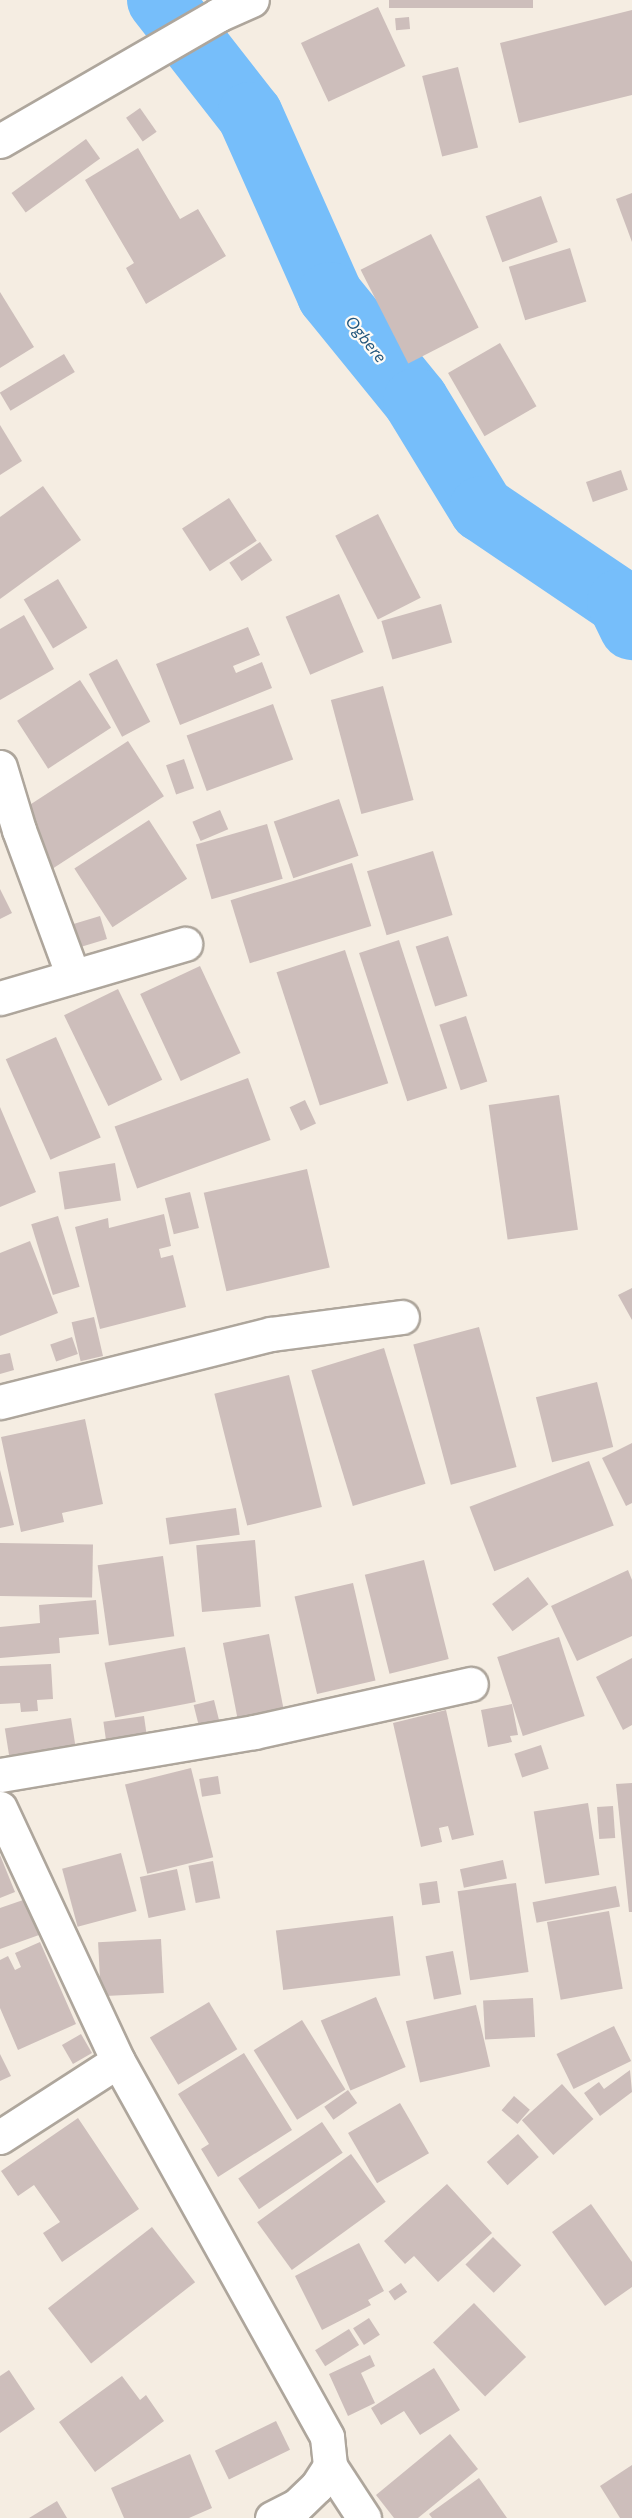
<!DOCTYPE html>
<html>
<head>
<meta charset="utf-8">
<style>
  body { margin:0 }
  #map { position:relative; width:632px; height:2518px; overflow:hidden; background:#f5ede2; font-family:Commissioner,sans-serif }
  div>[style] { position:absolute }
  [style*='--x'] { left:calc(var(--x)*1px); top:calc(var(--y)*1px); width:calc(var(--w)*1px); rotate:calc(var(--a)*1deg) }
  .river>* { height:66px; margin:-33px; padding:0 33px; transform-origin:33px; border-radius:33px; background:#76befa }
  .building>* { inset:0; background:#cdbebb; transform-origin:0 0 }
  .roads { filter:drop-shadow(2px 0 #aea69c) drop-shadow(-2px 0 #aea69c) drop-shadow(0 2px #aea69c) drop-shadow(0 -2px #aea69c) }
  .street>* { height:33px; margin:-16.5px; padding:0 16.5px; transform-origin:16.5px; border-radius:16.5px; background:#fff }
  .secondary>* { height:33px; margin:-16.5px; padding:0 16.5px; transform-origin:16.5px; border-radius:16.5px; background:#fff }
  span { translate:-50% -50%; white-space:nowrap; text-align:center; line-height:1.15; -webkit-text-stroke:4.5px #fefbf6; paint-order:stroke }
  .water-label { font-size:16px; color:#21557c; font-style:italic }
</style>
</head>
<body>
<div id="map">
  <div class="river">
    <i style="--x:160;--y:0;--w:146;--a:52"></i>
    <i style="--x:250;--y:115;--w:197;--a:66"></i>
    <i style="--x:330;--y:295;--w:136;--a:50.9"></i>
    <i style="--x:416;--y:401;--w:127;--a:58.6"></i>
    <i style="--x:482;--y:509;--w:166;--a:34"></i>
    <i style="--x:620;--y:602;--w:28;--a:64"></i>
  </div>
  <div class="building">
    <i style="left:389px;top:0;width:144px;height:8px"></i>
    <i style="left:378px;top:7px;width:65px;height:85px;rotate:65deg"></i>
    <i style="clip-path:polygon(632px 10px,632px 95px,519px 123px,500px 43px)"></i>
    <i style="left:409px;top:17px;width:12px;height:14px;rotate:85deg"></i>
    <i style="left:458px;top:67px;width:83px;height:37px;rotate:76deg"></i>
    <i style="left:140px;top:108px;width:29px;height:17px;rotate:55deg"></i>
    <i style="left:86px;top:139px;width:24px;height:92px;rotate:54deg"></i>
    <i style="clip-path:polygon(138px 148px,180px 219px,198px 209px,226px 256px,146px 304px,126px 268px,134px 263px,85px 180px)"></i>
    <i style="clip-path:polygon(632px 193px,632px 242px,616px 199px)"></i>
    <i style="left:541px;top:196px;width:49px;height:59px;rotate:70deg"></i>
    <i style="left:431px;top:234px;width:105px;height:79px;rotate:63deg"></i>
    <i style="left:570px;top:248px;width:56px;height:64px;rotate:73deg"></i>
    <i style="clip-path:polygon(0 292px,34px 347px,0 368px)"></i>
    <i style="left:500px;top:343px;width:73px;height:60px;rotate:60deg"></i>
    <i style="left:64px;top:354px;width:21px;height:75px;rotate:59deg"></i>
    <i style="clip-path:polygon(0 425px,22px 461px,0 475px)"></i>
    <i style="left:621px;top:470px;width:21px;height:37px;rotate:71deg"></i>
    <i style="clip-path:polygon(43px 486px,81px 540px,0 599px,0 517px)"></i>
    <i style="left:229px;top:498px;width:51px;height:56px;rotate:57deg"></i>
    <i style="left:378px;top:514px;width:94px;height:48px;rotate:63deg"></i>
    <i style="left:260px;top:542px;width:22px;height:37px;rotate:56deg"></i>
    <i style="left:58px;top:579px;width:57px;height:40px;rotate:59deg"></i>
    <i style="left:339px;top:594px;width:63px;height:58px;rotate:67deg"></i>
    <i style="left:441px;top:604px;width:40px;height:62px;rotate:74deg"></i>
    <i style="clip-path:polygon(24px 615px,54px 669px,0 700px,0 629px)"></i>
    <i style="clip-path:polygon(248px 627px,260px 655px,233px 666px,236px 673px,262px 662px,272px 688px,180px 725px,156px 664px)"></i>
    <i style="left:117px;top:659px;width:71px;height:32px;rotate:62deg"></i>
    <i style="left:80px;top:680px;width:57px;height:75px;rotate:57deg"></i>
    <i style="left:383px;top:686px;width:118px;height:54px;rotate:75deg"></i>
    <i style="left:273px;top:704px;width:59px;height:92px;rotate:70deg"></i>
    <i style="left:128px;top:741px;width:66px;height:132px;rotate:57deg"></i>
    <i style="left:184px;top:759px;width:31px;height:19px;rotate:71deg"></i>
    <i style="left:339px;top:799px;width:60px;height:69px;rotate:71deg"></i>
    <i style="left:220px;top:810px;width:21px;height:30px;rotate:67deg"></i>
    <i style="left:149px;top:820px;width:70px;height:89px;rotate:57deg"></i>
    <i style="left:267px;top:824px;width:57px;height:74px;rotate:74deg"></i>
    <i style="left:433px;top:851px;width:67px;height:69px;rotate:73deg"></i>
    <i style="left:352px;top:863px;width:66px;height:127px;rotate:73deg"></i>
    <i style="clip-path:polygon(0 889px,12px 913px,0 919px)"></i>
    <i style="left:100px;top:916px;width:24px;height:32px;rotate:73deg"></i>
    <i style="left:448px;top:936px;width:63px;height:34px;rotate:72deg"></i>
    <i style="left:399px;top:940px;width:156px;height:42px;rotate:72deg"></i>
    <i style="left:345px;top:950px;width:140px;height:72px;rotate:72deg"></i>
    <i style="left:200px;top:966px;width:96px;height:66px;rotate:65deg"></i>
    <i style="left:118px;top:989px;width:101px;height:60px;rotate:64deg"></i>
    <i style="left:466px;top:1016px;width:69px;height:28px;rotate:72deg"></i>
    <i style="left:56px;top:1037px;width:110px;height:55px;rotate:66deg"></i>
    <i style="left:248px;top:1078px;width:66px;height:142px;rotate:70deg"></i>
    <i style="left:559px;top:1095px;width:136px;height:71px;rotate:82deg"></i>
    <i style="left:305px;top:1100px;width:26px;height:17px;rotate:65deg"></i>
    <i style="clip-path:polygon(0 1107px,36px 1192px,0 1207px)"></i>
    <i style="left:115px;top:1163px;width:38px;height:57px;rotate:81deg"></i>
    <i style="left:307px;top:1169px;width:101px;height:106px;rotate:77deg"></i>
    <i style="left:190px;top:1192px;width:37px;height:26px;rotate:76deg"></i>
    <i style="clip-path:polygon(164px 1214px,171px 1246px,159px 1249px,161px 1258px,173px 1255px,186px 1307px,100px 1329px,75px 1227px,108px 1218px,109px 1228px)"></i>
    <i style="left:58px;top:1216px;width:74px;height:28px;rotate:73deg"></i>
    <i style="clip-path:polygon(30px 1241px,58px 1313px,0 1336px,0 1253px)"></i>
    <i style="clip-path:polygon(632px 1288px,632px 1320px,618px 1295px)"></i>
    <i style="left:94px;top:1317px;width:40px;height:23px;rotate:77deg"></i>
    <i style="left:479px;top:1327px;width:145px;height:68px;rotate:75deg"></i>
    <i style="left:72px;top:1337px;width:18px;height:23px;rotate:71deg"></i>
    <i style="left:384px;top:1348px;width:142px;height:76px;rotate:73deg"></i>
    <i style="clip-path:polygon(10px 1353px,14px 1370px,0 1374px,0 1355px)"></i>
    <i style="left:289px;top:1375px;width:136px;height:77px;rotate:76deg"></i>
    <i style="left:597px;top:1382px;width:67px;height:63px;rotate:76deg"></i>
    <i style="clip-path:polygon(85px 1419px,103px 1504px,62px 1513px,64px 1522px,21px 1532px,1px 1437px)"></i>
    <i style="clip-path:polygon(632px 1443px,632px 1503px,626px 1506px,602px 1458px)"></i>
    <i style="left:589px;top:1461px;width:69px;height:128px;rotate:69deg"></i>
    <i style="clip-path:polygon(0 1470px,14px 1525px,0 1528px)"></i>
    <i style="left:236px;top:1508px;width:27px;height:71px;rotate:82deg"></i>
    <i style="left:255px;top:1540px;width:67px;height:59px;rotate:85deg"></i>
    <i style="left:0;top:1543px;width:93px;height:53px;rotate:1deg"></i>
    <i style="left:163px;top:1556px;width:81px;height:66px;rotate:82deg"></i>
    <i style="left:424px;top:1560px;width:102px;height:61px;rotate:76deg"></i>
    <i style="clip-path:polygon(628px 1570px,632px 1580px,632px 1636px,577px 1661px,551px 1606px)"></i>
    <i style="left:528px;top:1577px;width:34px;height:45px;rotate:53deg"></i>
    <i style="left:353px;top:1583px;width:100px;height:60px;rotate:77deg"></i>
    <i style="clip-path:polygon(96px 1600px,99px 1634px,59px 1638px,60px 1653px,0 1658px,0 1627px,40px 1623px,39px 1605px)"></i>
    <i style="left:269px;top:1634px;width:80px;height:47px;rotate:79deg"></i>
    <i style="left:559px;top:1637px;width:83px;height:65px;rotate:72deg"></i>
    <i style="left:185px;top:1647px;width:56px;height:82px;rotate:79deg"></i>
    <i style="clip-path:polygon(632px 1658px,632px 1725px,623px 1730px,596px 1677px)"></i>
    <i style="clip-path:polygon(51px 1664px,53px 1699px,37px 1700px,38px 1711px,21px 1712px,20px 1703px,0 1704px,0 1666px)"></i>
    <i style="left:214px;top:1700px;width:25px;height:21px;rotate:76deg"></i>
    <i style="clip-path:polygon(512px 1704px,518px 1735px,510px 1736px,512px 1742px,488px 1747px,481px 1710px)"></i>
    <i style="clip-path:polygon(446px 1710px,474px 1835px,452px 1840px,448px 1826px,439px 1828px,442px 1842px,421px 1847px,393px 1723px)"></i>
    <i style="left:144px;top:1716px;width:27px;height:41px;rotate:82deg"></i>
    <i style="left:71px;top:1718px;width:32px;height:67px;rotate:81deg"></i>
    <i style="left:541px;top:1745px;width:25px;height:28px;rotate:72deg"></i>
    <i style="left:191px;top:1768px;width:92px;height:68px;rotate:76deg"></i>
    <i style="left:218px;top:1776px;width:18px;height:19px;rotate:81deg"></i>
    <i style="clip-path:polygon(632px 1783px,632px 1912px,629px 1912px,616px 1784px)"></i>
    <i style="left:588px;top:1803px;width:73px;height:55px;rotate:81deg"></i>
    <i style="left:613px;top:1806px;width:32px;height:16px;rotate:86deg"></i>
    <i style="left:121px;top:1853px;width:60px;height:61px;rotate:75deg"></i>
    <i style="clip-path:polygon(0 1855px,15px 1892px,0 1898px)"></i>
    <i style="left:503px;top:1860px;width:19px;height:44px;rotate:78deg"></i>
    <i style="left:213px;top:1861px;width:38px;height:25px;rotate:79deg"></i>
    <i style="left:177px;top:1869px;width:42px;height:38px;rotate:78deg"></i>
    <i style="left:437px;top:1881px;width:22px;height:18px;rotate:82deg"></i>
    <i style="left:516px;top:1883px;width:90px;height:59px;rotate:82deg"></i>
    <i style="left:616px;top:1886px;width:21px;height:85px;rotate:79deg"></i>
    <i style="clip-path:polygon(26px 1899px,39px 1935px,0 1949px,0 1908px)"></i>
    <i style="left:609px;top:1911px;width:79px;height:63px;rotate:80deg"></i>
    <i style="left:393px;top:1916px;width:60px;height:118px;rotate:83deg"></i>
    <i style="left:161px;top:1939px;width:54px;height:63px;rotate:87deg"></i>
    <i style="clip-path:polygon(40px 1942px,76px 2024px,18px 2050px,0 2008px,0 1960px,8px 1956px,15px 1970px,21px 1967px,15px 1953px)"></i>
    <i style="left:453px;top:1951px;width:44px;height:28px;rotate:79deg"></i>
    <i style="left:376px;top:1997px;width:76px;height:60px;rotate:67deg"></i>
    <i style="left:533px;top:1998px;width:39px;height:50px;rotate:87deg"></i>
    <i style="left:209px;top:2002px;width:55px;height:69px;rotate:59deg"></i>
    <i style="left:476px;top:2005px;width:63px;height:72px;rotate:77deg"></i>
    <i style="left:302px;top:2020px;width:82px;height:57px;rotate:58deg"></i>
    <i style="left:614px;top:2026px;width:39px;height:64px;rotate:64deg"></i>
    <i style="left:81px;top:2034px;width:22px;height:22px;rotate:60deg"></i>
    <i style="clip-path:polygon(244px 2053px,292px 2130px,218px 2177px,201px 2149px,209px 2144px,178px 2094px)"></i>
    <i style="clip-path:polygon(0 2054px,11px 2076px,0 2081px)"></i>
    <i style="clip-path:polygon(630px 2070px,632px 2092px,600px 2116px,584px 2093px,599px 2082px,604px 2089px)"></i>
    <i style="left:562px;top:2084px;width:47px;height:54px;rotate:48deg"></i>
    <i style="left:348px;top:2090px;width:16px;height:29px;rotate:55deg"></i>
    <i style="left:514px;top:2096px;width:21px;height:19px;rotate:41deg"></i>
    <i style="left:400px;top:2103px;width:58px;height:60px;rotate:60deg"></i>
    <i style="clip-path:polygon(78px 2118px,139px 2209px,62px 2262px,43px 2233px,60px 2222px,34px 2185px,18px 2196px,1px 2171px)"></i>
    <i style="left:322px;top:2122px;width:37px;height:101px;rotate:56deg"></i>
    <i style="left:518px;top:2134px;width:31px;height:42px;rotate:48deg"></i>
    <i style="left:351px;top:2154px;width:59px;height:116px;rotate:54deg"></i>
    <i style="clip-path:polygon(447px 2184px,492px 2233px,438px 2282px,414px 2256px,405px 2264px,384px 2241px)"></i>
    <i style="clip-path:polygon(591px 2204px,632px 2262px,632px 2287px,605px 2306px,552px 2232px)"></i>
    <i style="left:152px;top:2227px;width:70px;height:132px;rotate:52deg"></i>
    <i style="left:493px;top:2237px;width:40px;height:39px;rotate:45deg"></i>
    <i style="clip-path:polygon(359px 2243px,384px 2291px,368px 2300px,371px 2305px,322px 2330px,295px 2276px)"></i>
    <i style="left:401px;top:2283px;width:11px;height:15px;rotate:56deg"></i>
    <i style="left:474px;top:2303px;width:75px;height:57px;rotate:46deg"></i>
    <i style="left:369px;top:2318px;width:20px;height:19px;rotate:57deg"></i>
    <i style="left:349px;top:2329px;width:19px;height:40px;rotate:58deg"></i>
    <i style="clip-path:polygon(370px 2355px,375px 2366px,361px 2373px,375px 2403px,348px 2416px,329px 2374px)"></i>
    <i style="clip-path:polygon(434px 2368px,460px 2410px,420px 2435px,404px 2411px,381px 2425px,371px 2408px)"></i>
    <i style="clip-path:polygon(9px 2370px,35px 2409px,0 2433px,0 2376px)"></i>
    <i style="clip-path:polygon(122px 2376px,140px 2400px,146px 2395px,164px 2421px,95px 2472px,59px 2422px)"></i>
    <i style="left:276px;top:2421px;width:32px;height:68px;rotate:64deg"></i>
    <i style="clip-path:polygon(450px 2434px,478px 2469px,418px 2518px,394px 2518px,376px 2495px)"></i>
    <i style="clip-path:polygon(190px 2454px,212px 2508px,189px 2518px,124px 2518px,111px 2488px)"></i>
    <i style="clip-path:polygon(632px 2465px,632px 2518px,620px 2518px,600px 2486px)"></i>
    <i style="clip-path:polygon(479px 2478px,507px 2518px,432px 2518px,429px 2514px)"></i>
    <i style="clip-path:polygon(57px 2501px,67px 2518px,29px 2518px)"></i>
  </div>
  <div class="roads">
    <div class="street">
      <i style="--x:0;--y:141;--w:252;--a:-30"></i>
      <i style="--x:218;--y:15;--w:37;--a:-24"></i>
      <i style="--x:0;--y:767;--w:66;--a:73.2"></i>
      <i style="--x:19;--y:830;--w:156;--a:69.7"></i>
      <i style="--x:0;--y:998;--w:193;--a:-16.3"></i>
      <i style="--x:0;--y:1402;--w:279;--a:-14.1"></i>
      <i style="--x:271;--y:1334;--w:132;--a:-7.4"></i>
      <i style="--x:0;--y:1775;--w:258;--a:-9.6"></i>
      <i style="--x:254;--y:1732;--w:222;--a:-12.5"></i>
      <i style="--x:0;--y:2137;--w:140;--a:-32.8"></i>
      <i style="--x:330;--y:2466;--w:62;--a:56.8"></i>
    </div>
    <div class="secondary">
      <i style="--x:0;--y:1808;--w:279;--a:65"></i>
      <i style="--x:118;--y:2061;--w:430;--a:60.9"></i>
      <i style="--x:327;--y:2437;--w:29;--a:84"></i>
      <i style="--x:330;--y:2466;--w:24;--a:123"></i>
      <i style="--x:317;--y:2486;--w:29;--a:136"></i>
      <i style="--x:296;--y:2506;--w:27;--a:153"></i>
    </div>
  </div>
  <div class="water-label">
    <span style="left:366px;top:339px;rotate:51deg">Ogbere</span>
  </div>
</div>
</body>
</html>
